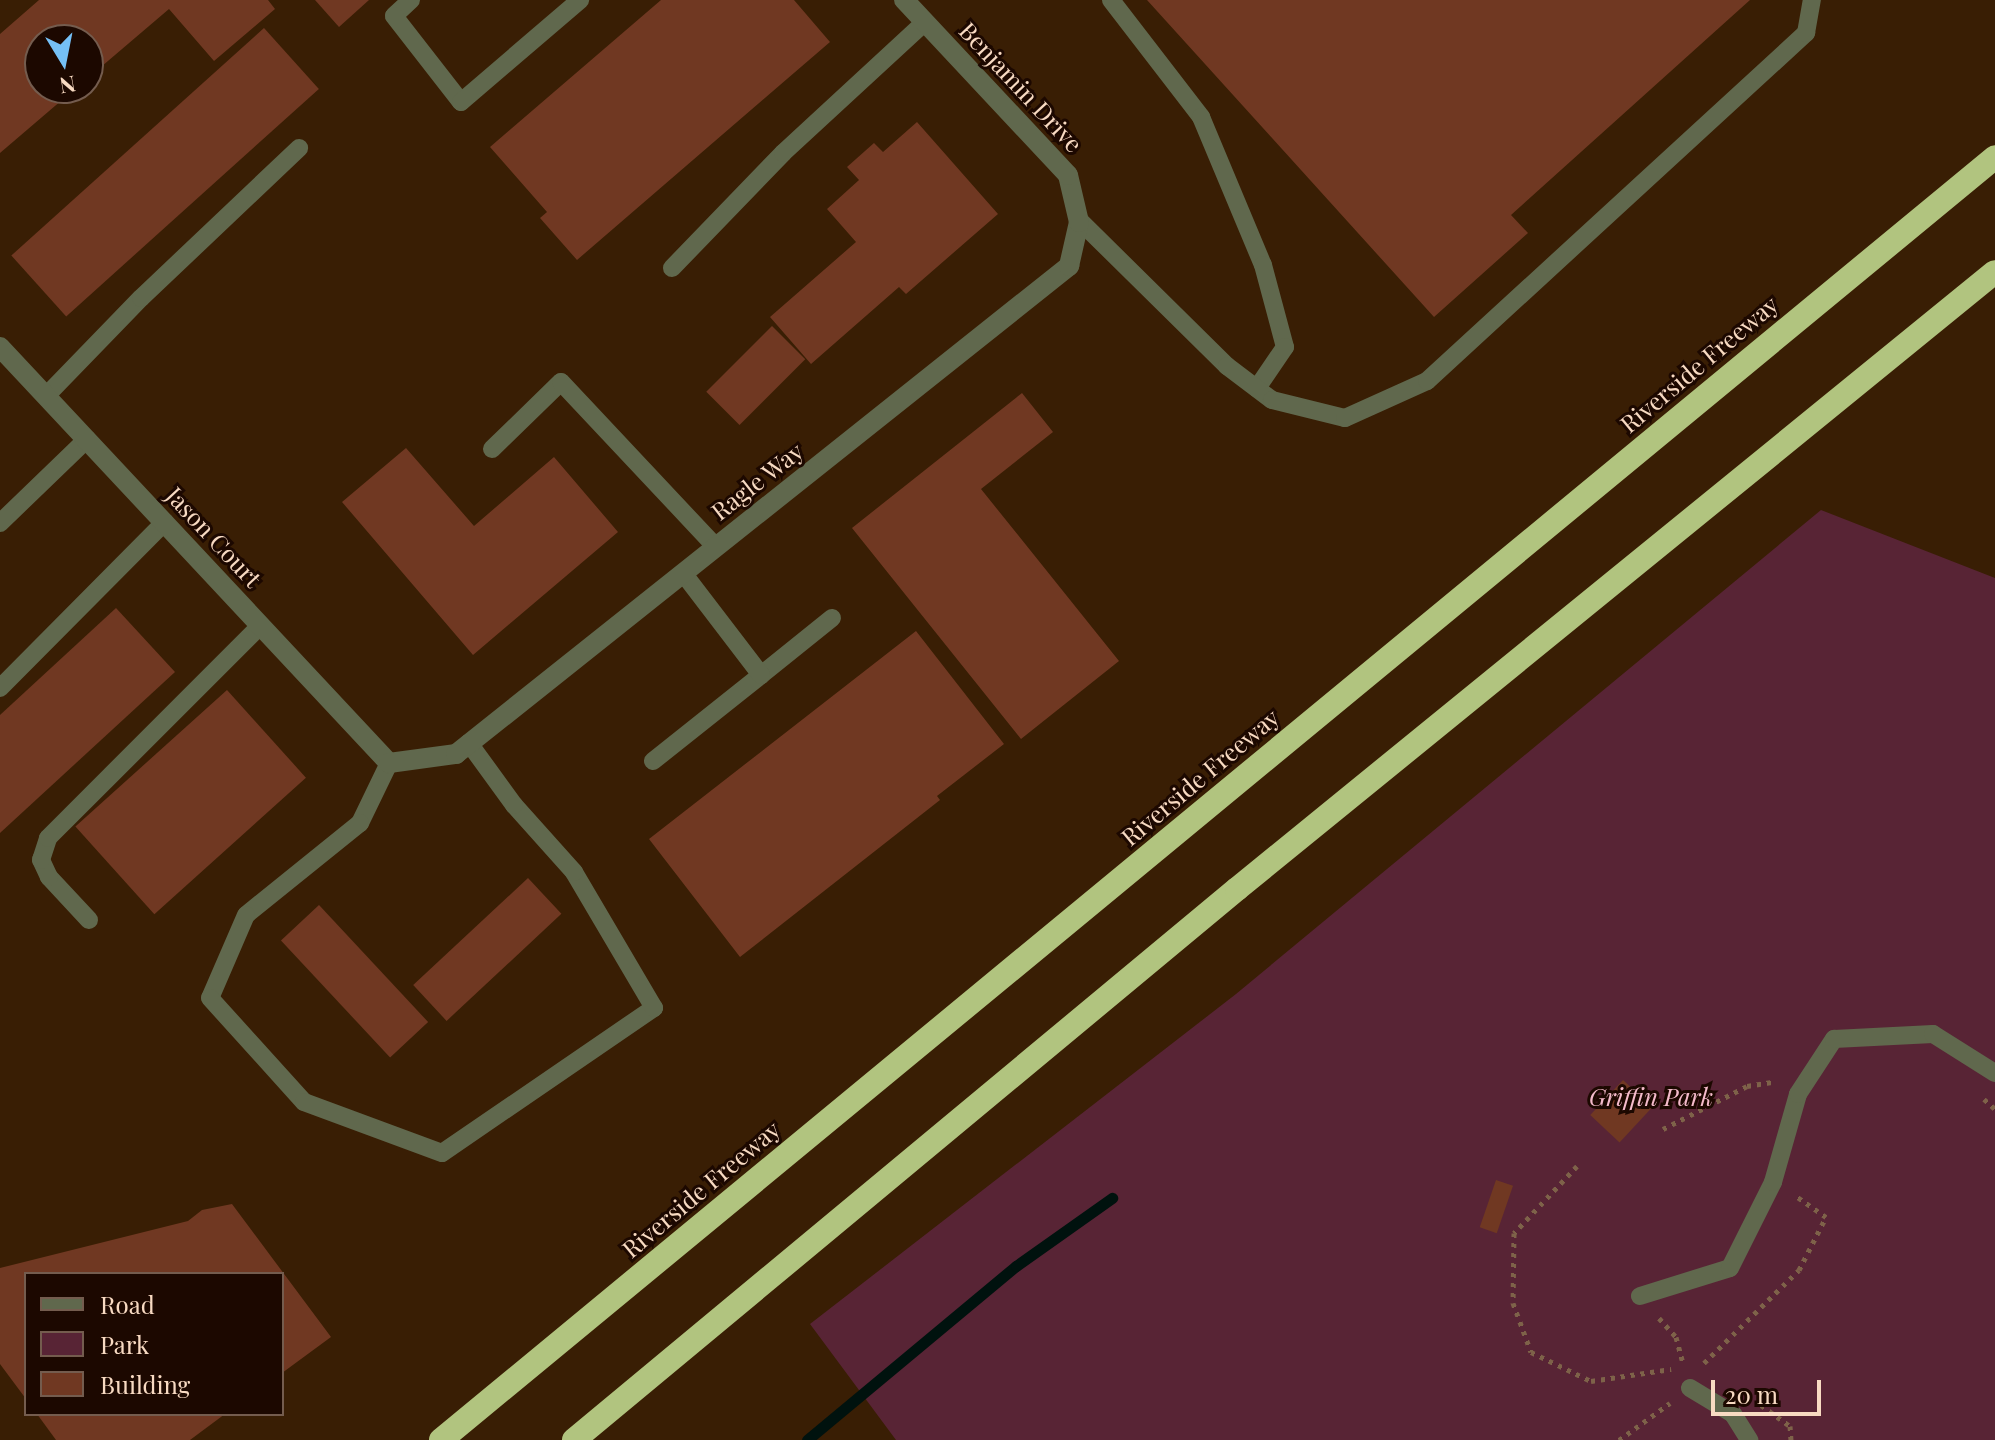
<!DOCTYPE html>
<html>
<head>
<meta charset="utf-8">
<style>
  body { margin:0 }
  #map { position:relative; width:1995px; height:1440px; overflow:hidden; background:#391e04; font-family:"Playfair Display",serif }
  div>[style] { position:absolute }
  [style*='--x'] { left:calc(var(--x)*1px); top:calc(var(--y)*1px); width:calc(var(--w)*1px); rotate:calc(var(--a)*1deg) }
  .green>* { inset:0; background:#582435 }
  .stream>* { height:11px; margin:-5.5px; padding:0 5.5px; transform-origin:5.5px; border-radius:5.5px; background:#00120e }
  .building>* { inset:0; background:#703822; transform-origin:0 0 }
  .path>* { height:5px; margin-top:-2.5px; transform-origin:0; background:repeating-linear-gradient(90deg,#7e6249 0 4px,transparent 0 10px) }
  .lane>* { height:18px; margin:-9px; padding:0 9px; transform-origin:9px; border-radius:9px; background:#60684d }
  .street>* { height:20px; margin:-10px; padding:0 10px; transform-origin:10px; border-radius:10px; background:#60684d }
  .highway>* { height:24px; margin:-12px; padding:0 12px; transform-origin:12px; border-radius:12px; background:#b1c47f }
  span { translate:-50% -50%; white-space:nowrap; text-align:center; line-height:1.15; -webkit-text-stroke:6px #1c0800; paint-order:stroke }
  .street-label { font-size:24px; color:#f8dac2 }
  .park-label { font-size:24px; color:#f5bbcb; font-style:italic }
  .legend { position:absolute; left:24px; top:1272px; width:260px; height:144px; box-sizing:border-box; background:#1c0800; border:2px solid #745c4e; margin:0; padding:10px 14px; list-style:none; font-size:24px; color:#f8dac2 }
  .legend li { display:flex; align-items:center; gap:16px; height:40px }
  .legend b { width:40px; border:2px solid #745c4e }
  .north { position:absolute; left:24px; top:24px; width:80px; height:80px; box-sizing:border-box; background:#1c0800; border:2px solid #745c4e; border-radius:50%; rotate:170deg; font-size:22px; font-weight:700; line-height:32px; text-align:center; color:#f8dac2 }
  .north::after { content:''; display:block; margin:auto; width:28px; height:36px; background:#75c0f6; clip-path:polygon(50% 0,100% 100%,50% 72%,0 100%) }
  .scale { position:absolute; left:1711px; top:1380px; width:110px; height:36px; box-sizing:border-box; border:4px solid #f8dac2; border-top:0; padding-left:10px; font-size:24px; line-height:28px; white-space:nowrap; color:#f8dac2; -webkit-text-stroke:6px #1c0800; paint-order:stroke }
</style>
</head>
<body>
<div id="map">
  <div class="green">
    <i style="clip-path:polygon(1821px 510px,1995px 578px,1995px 1440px,896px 1440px,810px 1324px,1236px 994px)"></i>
  </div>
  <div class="stream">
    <i style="--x:807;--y:1440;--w:272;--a:-39.8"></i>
    <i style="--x:1016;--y:1266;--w:118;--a:-35.3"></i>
  </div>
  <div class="building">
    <i style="clip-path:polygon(39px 0,268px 0,275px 9px,214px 61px,169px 9px,88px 78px,88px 40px,40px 40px,40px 88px,76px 88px,0 153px,0 34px)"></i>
    <i style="clip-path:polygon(315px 0,369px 0,339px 27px)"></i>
    <i style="clip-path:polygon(661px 0,794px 0,830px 42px,577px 260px,540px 218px,547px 212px,490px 147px)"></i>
    <i style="clip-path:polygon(1147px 0,1750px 0,1511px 215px,1528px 233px,1434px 317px)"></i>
    <i style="left:264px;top:28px;width:82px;height:340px;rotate:48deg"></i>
    <i style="clip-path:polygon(917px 122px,998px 214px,906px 294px,899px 287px,811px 364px,770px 317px,856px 242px,827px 209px,859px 180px,847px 167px,874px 143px,883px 152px)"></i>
    <i style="left:772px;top:326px;width:47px;height:93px;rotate:45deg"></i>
    <i style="clip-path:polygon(1022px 393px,1053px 432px,981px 489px,1119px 661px,1021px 739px,852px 528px)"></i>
    <i style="clip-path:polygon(406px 448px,474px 526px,554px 457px,618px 532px,473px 655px,342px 502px)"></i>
    <i style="clip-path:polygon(116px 608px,175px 672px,0 833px,0 715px)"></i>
    <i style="clip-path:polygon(916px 631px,1004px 744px,937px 796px,940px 800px,740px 957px,649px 839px)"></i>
    <i style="left:227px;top:690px;width:118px;height:204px;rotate:48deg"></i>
    <i style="left:528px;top:878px;width:49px;height:157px;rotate:47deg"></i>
    <i style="left:319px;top:905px;width:160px;height:52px;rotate:47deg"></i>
    <i style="left:1623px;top:1080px;width:40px;height:48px;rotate:43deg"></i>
    <i style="left:1496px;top:1180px;width:18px;height:50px;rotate:19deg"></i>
    <i style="clip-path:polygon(232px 1204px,331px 1337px,282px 1373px,282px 1274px,26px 1274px,26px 1399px,0 1364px,0 1268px,188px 1221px,202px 1210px)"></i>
    <i style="clip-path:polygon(37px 1414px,225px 1414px,190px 1440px,56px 1440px)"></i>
  </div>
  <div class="path">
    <i style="--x:1984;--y:1099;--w:15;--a:42"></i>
    <i style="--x:1663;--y:1129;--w:94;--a:-27.1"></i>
    <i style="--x:1747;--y:1086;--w:25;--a:-9"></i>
    <i style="--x:1577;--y:1166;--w:92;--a:133.2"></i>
    <i style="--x:1514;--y:1233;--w:70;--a:90.8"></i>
    <i style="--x:1513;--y:1303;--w:52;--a:69.8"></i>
    <i style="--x:1531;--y:1352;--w:67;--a:25.8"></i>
    <i style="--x:1591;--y:1381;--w:81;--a:-8.5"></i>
    <i style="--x:1659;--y:1318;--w:25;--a:48"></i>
    <i style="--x:1676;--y:1337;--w:28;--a:75"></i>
    <i style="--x:1704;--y:1363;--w:133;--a:-44.4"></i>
    <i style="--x:1799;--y:1270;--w:59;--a:-63"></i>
    <i style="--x:1826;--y:1217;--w:37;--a:-145"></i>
    <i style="--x:1761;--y:1405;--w:36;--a:36"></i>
    <i style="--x:1790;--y:1426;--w:14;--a:86"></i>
    <i style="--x:1619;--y:1440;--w:63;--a:-36"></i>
  </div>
  <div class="lane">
    <i style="--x:411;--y:0;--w:23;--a:137"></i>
    <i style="--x:394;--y:16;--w:109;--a:52.1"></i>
    <i style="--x:461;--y:102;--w:157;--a:-40.6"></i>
    <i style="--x:1111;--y:0;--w:148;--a:52.4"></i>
    <i style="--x:1201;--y:117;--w:160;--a:67.3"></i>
    <i style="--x:1263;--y:265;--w:85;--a:75"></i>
    <i style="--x:1285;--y:347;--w:50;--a:124.3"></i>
    <i style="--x:1079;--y:220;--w:208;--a:44.6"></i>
    <i style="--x:1227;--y:366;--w:56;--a:37.1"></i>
    <i style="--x:1272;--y:400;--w:75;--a:13.9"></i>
    <i style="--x:1345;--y:418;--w:90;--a:-24.3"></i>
    <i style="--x:1427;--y:381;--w:515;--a:-42.56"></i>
    <i style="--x:1806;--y:33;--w:34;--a:-80"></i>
    <i style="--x:672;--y:268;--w:160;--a:-46"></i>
    <i style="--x:783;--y:153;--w:193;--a:-42.7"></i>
    <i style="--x:46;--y:396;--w:136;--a:-45.9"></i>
    <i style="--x:141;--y:298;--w:218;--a:-43.5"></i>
    <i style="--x:492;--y:449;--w:96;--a:-44.2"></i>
    <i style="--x:561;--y:382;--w:226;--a:46.8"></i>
    <i style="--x:0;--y:523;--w:121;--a:-44"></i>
    <i style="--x:761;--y:675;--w:91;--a:-38.8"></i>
    <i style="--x:0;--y:688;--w:234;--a:-45.2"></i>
    <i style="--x:653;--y:761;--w:138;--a:-38.5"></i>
    <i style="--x:761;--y:675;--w:128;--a:-127.4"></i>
    <i style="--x:389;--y:763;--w:67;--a:115.8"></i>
    <i style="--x:360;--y:823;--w:146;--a:141.1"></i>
    <i style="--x:246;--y:915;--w:90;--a:113.4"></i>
    <i style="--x:210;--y:998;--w:140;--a:47.9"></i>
    <i style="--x:304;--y:1102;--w:147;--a:20.3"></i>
    <i style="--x:442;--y:1153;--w:257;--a:-34.4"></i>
    <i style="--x:654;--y:1008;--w:158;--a:-120.5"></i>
    <i style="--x:574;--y:872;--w:90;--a:-131.8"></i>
    <i style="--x:514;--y:805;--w:77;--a:-126"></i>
    <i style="--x:89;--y:920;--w:59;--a:-132.9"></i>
    <i style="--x:49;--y:877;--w:19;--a:-115"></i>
    <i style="--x:41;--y:860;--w:23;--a:-72"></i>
    <i style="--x:48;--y:838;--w:301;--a:-45"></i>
    <i style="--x:1640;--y:1296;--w:94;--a:-17.3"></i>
    <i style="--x:1730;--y:1268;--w:96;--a:-63.4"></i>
    <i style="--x:1773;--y:1182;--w:91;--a:-74.1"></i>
    <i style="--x:1798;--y:1094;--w:66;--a:-56.8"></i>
    <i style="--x:1834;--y:1039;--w:99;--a:-2.9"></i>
    <i style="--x:1933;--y:1034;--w:73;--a:32.2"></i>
    <i style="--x:1690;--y:1388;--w:50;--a:31.2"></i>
    <i style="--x:1733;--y:1414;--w:31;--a:58"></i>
  </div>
  <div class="street">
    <i style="--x:0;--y:347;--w:570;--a:46.92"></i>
    <i style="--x:389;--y:763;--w:68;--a:-7.7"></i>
    <i style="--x:456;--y:754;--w:784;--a:-38.52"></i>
    <i style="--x:1069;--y:266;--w:45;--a:-77.2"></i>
    <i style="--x:1079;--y:222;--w:48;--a:-103.2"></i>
    <i style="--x:1068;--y:175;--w:240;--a:-133.1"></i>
  </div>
  <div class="highway">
    <i style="--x:441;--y:1440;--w:2015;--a:-39.54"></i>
    <i style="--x:574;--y:1440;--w:862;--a:-39.73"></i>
    <i style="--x:1237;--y:889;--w:977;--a:-39.15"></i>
  </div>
  <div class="street-label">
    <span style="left:1021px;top:87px;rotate:47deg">Benjamin Drive</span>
    <span style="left:1699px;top:364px;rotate:-40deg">Riverside Freeway</span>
    <span style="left:757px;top:481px;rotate:-38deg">Ragle Way</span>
    <span style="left:214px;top:537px;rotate:47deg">Jason Court</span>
    <span style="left:1200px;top:777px;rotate:-40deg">Riverside Freeway</span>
    <span style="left:701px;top:1189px;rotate:-40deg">Riverside Freeway</span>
  </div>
  <div class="park-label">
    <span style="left:1651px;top:1097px">Griffin Park</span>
  </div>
  <ul class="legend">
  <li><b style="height:10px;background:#60684d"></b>Road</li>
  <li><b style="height:22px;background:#582435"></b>Park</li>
  <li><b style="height:22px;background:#703822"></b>Building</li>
  </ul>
  <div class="north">N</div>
  <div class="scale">20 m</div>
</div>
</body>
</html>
